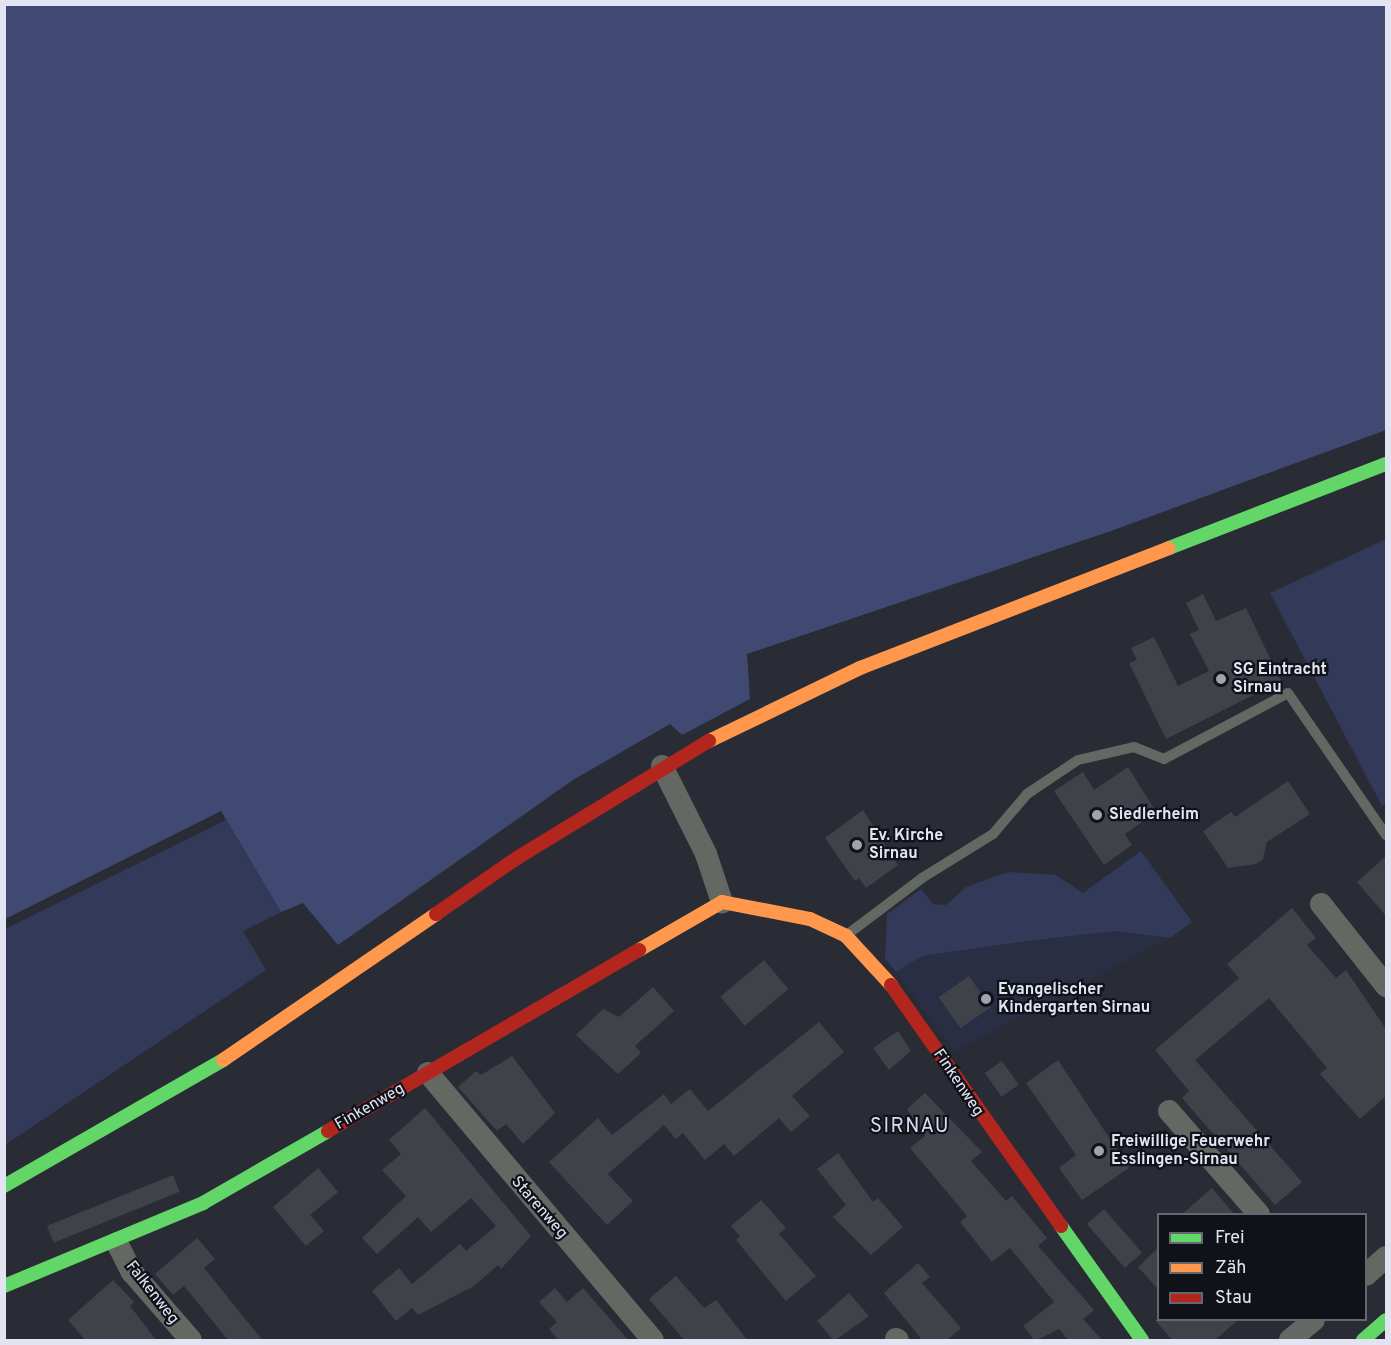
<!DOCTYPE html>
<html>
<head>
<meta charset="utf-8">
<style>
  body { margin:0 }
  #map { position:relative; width:1391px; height:1345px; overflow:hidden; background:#292c35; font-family:Overpass,sans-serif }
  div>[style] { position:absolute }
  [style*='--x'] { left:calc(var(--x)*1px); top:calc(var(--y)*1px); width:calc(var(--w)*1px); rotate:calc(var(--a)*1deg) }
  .built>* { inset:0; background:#292e44 }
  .green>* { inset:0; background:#333958 }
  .forest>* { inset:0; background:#3f4972 }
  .building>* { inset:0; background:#404249; transform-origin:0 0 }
  .lane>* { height:10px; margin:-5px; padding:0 5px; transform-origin:5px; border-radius:5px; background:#646863 }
  .street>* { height:22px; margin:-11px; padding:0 11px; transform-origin:11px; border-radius:11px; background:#646863 }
  .fast>* { height:14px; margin:-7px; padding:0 7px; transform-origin:7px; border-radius:7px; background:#63d668 }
  .slow>* { height:14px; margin:-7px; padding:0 7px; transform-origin:7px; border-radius:7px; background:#ff974d }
  .jam>* { height:14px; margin:-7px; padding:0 7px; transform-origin:7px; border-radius:7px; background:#b3261e }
  .dots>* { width:16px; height:16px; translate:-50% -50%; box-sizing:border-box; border:3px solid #10121a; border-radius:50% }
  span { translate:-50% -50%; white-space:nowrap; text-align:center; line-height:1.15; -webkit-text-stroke:4.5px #10121a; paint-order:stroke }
  .poi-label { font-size:16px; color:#e2e5f1; font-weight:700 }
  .left { translate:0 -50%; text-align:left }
  .street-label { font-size:16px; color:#e2e5f1 }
  .quarter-label { font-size:20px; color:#d6dcf4; letter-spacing:1.5px }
  .frame { position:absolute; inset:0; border:6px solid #e2e5f1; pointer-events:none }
  .legend { position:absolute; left:1157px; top:1213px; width:210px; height:108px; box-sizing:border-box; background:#10121a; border:2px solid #646670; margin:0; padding:8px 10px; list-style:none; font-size:18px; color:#e2e5f1 }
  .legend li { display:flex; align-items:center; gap:12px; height:30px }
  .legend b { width:30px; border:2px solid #646670 }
</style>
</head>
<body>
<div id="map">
  <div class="built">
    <i style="clip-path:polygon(1115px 931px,1170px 938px,954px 1052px,896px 972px,922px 956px)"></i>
  </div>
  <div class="green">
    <i style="clip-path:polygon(1386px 539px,1386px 803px,1382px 806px,1270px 593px)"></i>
    <i style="clip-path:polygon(226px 820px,281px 912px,243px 931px,266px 970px,5px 1145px,5px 929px)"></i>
    <i style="clip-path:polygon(1141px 851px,1192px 922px,1170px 938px,1115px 931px,1021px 942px,922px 956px,896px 972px,885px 959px,887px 914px,921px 889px,933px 904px,946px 905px,966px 887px,1008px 872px,1056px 875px,1083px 893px)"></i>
  </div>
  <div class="forest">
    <i style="clip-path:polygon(5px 4px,1386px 5px,1386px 430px,1111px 531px,747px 654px,750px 699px,682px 735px,670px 724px,573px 780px,338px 945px,303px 903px,281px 912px,221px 811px,5px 919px)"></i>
  </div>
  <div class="building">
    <i style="clip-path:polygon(1203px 594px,1216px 621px,1246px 608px,1281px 681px,1166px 739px,1129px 663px,1137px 660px,1131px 648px,1154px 637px,1178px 686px,1209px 671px,1190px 634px,1199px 630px,1186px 603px)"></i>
    <i style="clip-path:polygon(1128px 767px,1156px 812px,1125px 834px,1132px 845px,1104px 865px,1054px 791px,1083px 772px,1094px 790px)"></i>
    <i style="clip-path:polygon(1288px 781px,1310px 814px,1267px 842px,1263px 859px,1256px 864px,1228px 868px,1203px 831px,1231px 812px,1235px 817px)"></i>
    <i style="clip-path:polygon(863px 810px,898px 865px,866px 888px,859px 878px,855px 881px,825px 838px)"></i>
    <i style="clip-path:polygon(1386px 856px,1386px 916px,1357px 882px)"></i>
    <i style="clip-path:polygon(1292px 908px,1316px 938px,1307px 945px,1336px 978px,1346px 970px,1386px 1029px,1386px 1096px,1360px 1119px,1320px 1074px,1327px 1068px,1269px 998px,1195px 1060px,1302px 1182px,1275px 1205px,1182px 1098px,1189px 1091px,1155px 1050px,1239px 978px,1227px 964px)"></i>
    <i style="left:764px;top:960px;width:38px;height:57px;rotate:50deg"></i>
    <i style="left:969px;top:976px;width:38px;height:37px;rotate:55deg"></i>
    <i style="clip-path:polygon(653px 987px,674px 1011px,635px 1046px,641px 1053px,618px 1074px,576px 1035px,603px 1009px,619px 1017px)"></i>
    <i style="clip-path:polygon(819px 1022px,844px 1052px,792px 1096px,810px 1116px,791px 1132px,779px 1118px,734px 1156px,724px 1144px,705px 1160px,683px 1133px,676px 1139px,664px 1125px,608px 1174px,633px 1201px,607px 1225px,549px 1162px,598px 1118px,612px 1135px,664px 1094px,671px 1104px,690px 1089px,708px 1111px)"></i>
    <i style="clip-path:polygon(898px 1031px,911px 1051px,889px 1070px,873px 1048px)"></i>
    <i style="clip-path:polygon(512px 1056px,555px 1113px,523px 1144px,506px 1124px,497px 1131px,458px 1087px,476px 1071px,481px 1075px)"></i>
    <i style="clip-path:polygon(1058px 1060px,1129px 1168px,1082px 1200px,1059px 1168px,1076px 1155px,1026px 1083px)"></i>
    <i style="left:1002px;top:1061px;width:29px;height:21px;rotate:55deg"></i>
    <i style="clip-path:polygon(925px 1093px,982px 1152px,971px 1161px,1006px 1201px,1012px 1196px,1047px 1238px,1038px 1246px,1094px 1310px,1083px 1319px,1103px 1341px,1069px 1341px,1059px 1329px,1035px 1341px,1023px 1326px,1054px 1302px,1010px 1248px,992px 1262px,960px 1222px,967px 1216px,910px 1148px,925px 1136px,907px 1109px)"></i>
    <i style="clip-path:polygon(425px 1108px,531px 1236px,501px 1269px,498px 1265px,474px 1286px,418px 1315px,412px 1308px,396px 1321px,372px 1291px,399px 1268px,412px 1284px,460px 1244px,466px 1251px,496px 1226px,471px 1198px,431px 1232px,418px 1217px,377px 1254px,362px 1238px,406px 1196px,382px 1170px,401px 1154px,389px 1140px)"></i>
    <i style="clip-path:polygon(838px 1153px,873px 1202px,878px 1198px,903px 1227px,871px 1255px,833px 1217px,846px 1205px,817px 1169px)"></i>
    <i style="clip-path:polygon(318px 1168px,338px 1192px,310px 1215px,324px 1231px,306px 1246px,273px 1207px)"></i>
    <i style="left:173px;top:1175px;width:18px;height:136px;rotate:68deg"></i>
    <i style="clip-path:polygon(1212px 1188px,1235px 1215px,1181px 1215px)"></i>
    <i style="clip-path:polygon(761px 1200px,786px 1228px,779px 1234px,816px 1276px,786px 1301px,736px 1240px,740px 1236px,731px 1226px)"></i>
    <i style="left:1104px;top:1209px;width:58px;height:23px;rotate:49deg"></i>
    <i style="clip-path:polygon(197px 1238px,215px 1259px,204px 1268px,263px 1341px,229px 1341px,184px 1286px,173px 1295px,155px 1274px)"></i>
    <i style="clip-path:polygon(1158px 1248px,1158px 1289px,1138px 1267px)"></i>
    <i style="clip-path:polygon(918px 1263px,930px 1277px,922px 1283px,961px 1328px,946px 1341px,923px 1341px,884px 1293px)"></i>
    <i style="clip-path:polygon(676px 1276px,704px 1308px,716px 1300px,748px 1341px,685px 1341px,649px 1299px)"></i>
    <i style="clip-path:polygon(113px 1280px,134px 1302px,130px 1306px,157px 1341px,86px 1341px,68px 1320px)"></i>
    <i style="clip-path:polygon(555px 1288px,567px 1302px,583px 1288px,629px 1341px,559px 1341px,549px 1329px,557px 1322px,539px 1302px)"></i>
    <i style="clip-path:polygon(849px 1293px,869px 1316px,834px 1341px,817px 1321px)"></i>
    <i style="clip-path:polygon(1155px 1320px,1238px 1320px,1214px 1341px,1173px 1341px)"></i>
  </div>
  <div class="lane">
    <i style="--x:848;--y:934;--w:93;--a:-37.1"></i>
    <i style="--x:922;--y:878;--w:84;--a:-31.8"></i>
    <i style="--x:993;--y:834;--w:52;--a:-49.6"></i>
    <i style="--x:1027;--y:794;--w:61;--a:-33.7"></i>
    <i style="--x:1078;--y:760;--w:57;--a:-13.1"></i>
    <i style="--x:1134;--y:747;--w:32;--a:22"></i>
    <i style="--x:1164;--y:759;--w:140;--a:-28"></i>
    <i style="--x:1288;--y:693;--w:173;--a:55.4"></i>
  </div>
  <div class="street">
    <i style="--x:662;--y:766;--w:98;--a:63.4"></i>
    <i style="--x:706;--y:854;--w:51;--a:71.6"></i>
    <i style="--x:1321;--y:904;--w:105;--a:51.6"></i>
    <i style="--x:428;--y:1073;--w:349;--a:49.9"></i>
    <i style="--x:1169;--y:1111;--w:137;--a:48.9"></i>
    <i style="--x:117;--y:1243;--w:33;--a:63"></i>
    <i style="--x:132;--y:1272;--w:90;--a:49.1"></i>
    <i style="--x:1366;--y:1275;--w:27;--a:-42"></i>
    <i style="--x:896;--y:1339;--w:2;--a:27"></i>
    <i style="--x:1290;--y:1340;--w:31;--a:-40"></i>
  </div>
  <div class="fast">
    <i style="--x:1169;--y:548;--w:233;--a:-21.2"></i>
    <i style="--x:4;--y:1186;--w:253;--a:-29.9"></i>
    <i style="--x:1061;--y:1226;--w:140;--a:54.6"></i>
    <i style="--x:4;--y:1286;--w:216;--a:-22.6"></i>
    <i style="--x:203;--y:1203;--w:144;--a:-29.9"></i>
    <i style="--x:1363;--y:1340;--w:30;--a:-41"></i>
  </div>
  <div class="slow">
    <i style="--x:709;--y:741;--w:168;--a:-25.8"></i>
    <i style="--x:860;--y:668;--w:331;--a:-21.2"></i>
    <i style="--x:639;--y:950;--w:96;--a:-30"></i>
    <i style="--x:722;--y:902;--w:90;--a:10.9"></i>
    <i style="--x:810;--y:919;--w:40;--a:25"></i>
    <i style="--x:846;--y:936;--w:67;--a:47.4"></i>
    <i style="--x:223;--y:1060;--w:258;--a:-34.4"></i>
  </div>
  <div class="jam">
    <i style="--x:436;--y:914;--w:98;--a:-34.7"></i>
    <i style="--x:517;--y:858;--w:225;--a:-31.4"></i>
    <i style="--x:891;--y:985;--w:295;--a:54.8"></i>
    <i style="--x:328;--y:1131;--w:360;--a:-30.2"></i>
  </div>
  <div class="dots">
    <i style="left:1221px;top:679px;background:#a1a4af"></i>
    <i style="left:1097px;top:815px;background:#a1a4af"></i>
    <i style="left:857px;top:845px;background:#a1a4af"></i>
    <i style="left:986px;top:999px;background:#a1a4af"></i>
    <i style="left:1099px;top:1151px;background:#a1a4af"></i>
  </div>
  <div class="poi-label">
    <span class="left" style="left:1233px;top:679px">SG Eintracht<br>Sirnau</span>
    <span class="left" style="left:1109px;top:815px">Siedlerheim</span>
    <span class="left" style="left:869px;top:845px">Ev. Kirche<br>Sirnau</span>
    <span class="left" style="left:998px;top:999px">Evangelischer<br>Kindergarten Sirnau</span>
    <span class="left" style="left:1111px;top:1151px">Freiwillige Feuerwehr<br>Esslingen-Sirnau</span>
  </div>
  <div class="street-label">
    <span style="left:958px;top:1083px;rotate:56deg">Finkenweg</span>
    <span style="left:370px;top:1107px;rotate:-30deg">Finkenweg</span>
    <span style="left:539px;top:1208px;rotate:49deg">Starenweg</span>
    <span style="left:152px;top:1293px;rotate:52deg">Falkenweg</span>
  </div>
  <div class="quarter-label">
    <span style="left:910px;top:1127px">SIRNAU</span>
  </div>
  <div class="frame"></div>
  <ul class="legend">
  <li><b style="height:8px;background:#63d668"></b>Frei</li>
  <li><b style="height:8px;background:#ff974d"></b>Zäh</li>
  <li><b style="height:8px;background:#b3261e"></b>Stau</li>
  </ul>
</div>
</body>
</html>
